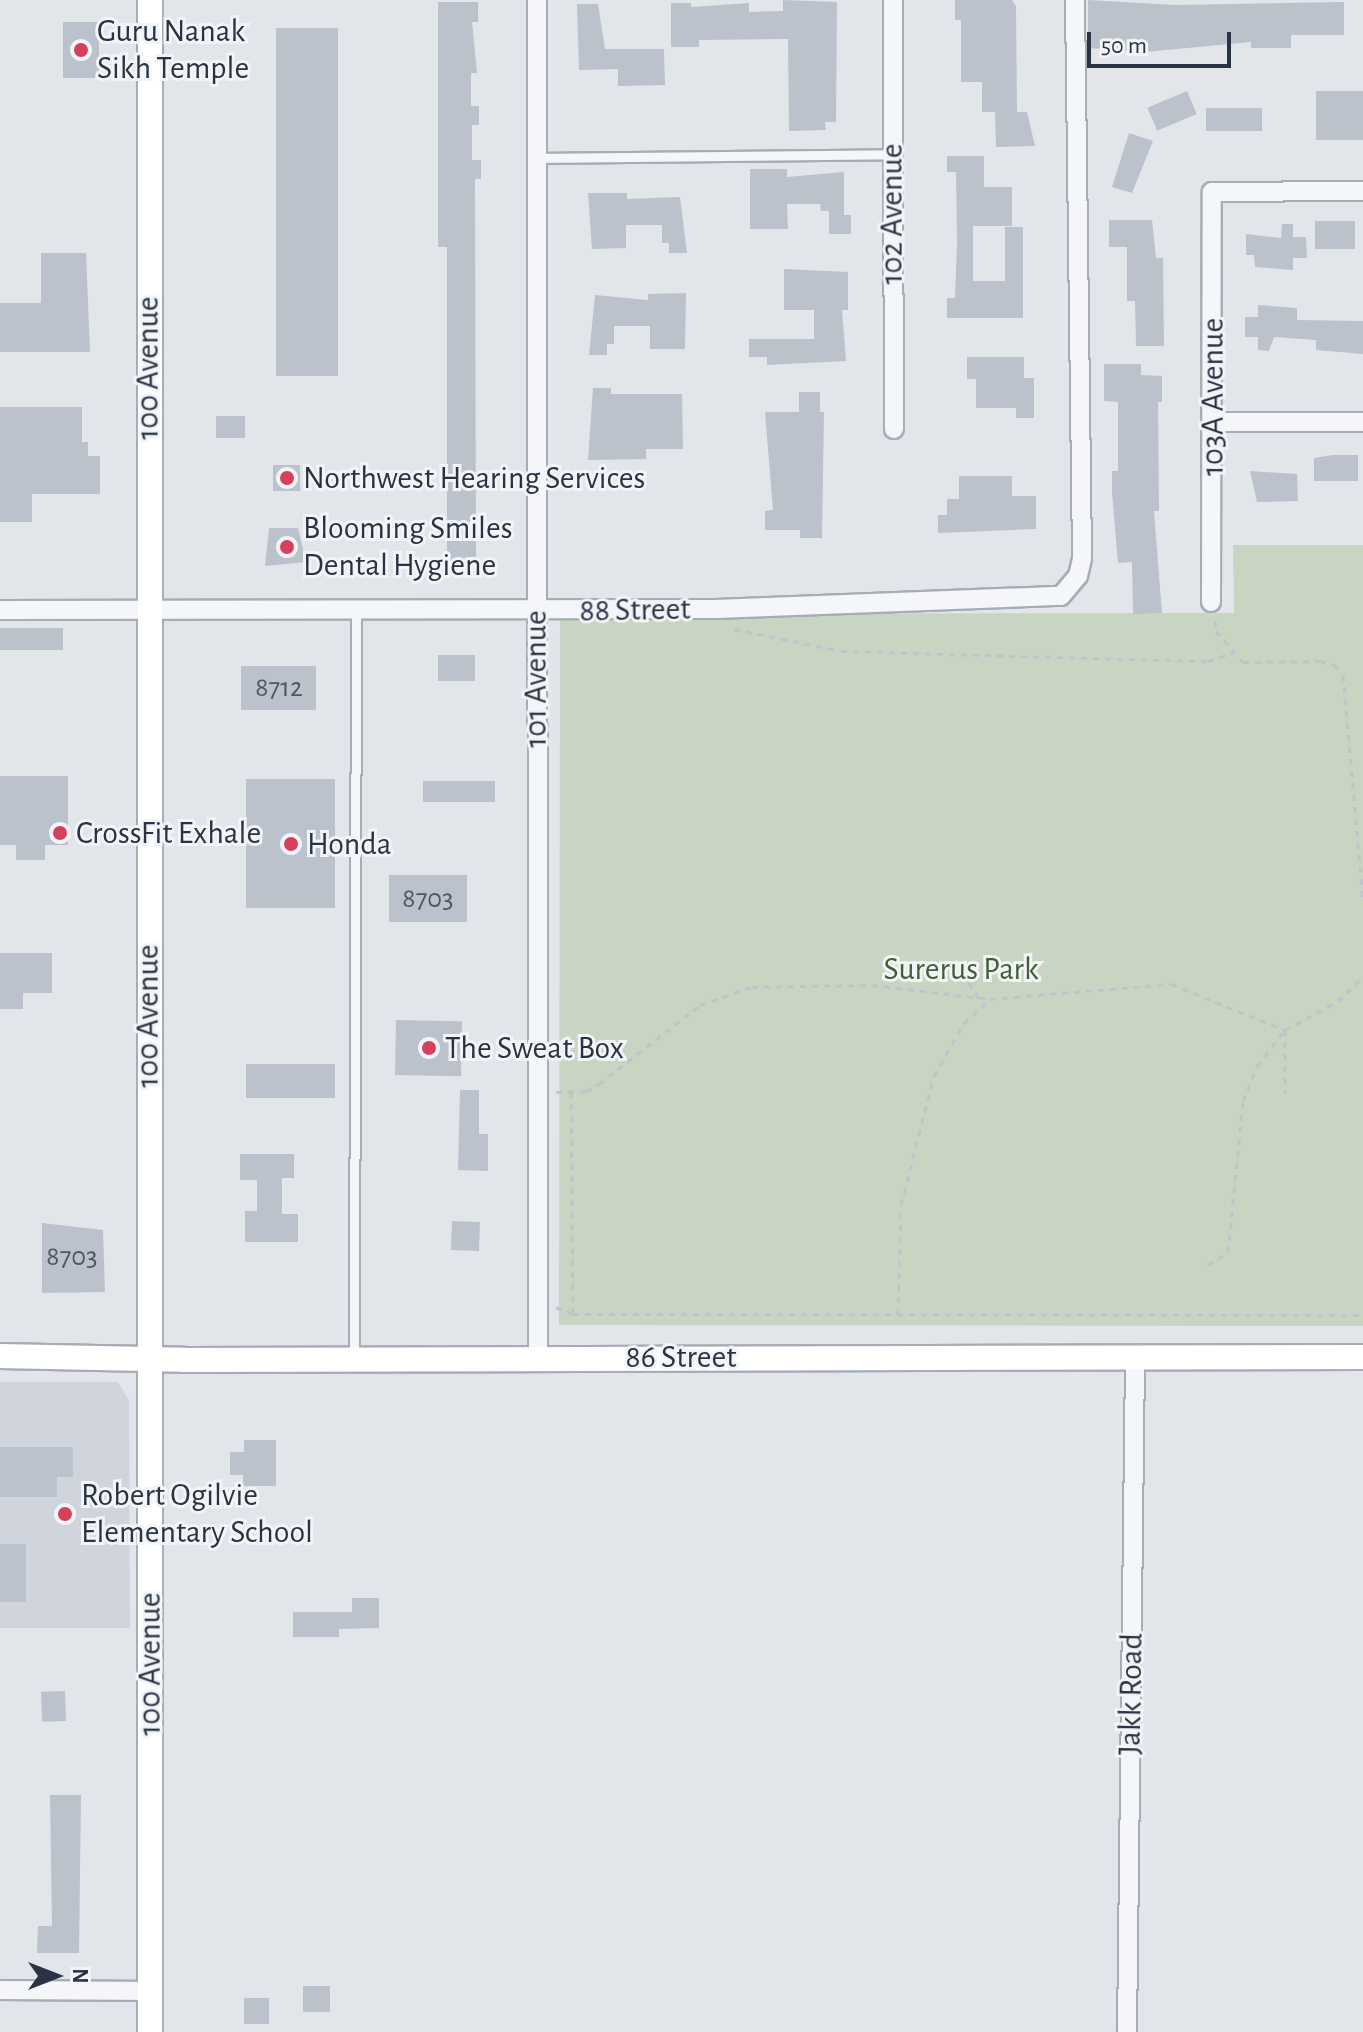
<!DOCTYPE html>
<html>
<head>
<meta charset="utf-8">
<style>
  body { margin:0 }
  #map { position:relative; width:1363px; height:2032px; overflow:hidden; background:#e2e6eb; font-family:"Alegreya Sans",sans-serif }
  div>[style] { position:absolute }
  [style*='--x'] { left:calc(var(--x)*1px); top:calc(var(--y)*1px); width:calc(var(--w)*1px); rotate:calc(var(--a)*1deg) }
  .built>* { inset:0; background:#d0d5dd }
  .green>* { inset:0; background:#c8d5c2 }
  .building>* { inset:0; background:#bbc2cb; transform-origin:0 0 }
  .path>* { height:3px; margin-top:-1.5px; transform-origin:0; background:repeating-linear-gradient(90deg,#c0c3ca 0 6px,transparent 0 12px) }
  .roads { filter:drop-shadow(2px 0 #a7adb6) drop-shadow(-2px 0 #a7adb6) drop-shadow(0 2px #a7adb6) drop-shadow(0 -2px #a7adb6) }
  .lane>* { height:9px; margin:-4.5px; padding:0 4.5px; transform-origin:4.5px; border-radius:4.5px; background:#f5f6f9 }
  .street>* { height:18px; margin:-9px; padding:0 9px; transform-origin:9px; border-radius:9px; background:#f5f6f9 }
  .secondary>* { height:24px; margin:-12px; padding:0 12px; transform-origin:12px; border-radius:12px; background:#fff }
  .dots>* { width:22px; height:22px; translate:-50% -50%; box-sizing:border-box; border:4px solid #f2f4f8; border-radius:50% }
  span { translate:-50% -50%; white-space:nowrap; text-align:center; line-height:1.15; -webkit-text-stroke:6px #f2f4f8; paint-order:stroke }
  .number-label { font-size:28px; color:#4e5766 }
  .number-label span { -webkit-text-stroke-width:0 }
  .poi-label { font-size:32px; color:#293344 }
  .left { translate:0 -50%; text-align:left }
  .street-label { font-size:32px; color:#293344 }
  .park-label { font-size:32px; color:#3e6135 }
  .north { position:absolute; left:16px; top:1936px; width:80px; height:80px; -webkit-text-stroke:6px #f2f4f8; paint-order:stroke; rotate:90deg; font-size:22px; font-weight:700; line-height:32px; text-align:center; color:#293344 }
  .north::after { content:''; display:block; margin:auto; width:28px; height:36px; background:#293344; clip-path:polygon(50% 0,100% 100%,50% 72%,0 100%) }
  .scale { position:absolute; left:1087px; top:32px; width:144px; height:36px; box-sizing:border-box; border:4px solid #293344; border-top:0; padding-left:10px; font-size:24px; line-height:28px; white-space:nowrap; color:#293344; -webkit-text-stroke:6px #f2f4f8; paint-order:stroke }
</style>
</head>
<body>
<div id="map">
  <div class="built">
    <i style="clip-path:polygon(0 1382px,118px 1382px,129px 1400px,130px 1628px,0 1628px)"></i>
  </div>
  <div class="green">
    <i style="clip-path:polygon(1233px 545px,1363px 545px,1363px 1326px,559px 1325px,560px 614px,1234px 613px)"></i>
  </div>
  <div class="building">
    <i style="clip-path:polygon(783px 0,837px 2px,836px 122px,825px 122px,826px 130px,789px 131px,788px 39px,699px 40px,699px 47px,671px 47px,671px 3px,691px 3px,691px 7px,749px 3px,749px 12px,783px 11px)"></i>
    <i style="clip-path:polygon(955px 0,1012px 0,1016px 6px,1017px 112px,1027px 112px,1035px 146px,996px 147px,995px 112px,982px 112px,982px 82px,961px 82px,961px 20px,955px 20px)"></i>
    <i style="clip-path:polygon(1088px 0,1174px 5px,1344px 2px,1344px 35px,1291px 35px,1291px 48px,1251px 48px,1251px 42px,1145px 52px,1088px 48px)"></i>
    <i style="clip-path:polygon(438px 2px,478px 2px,478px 22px,472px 22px,477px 73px,471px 73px,471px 106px,479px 106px,479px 125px,472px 125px,472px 160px,481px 160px,481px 179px,475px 179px,476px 563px,447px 563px,447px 247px,438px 247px)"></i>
    <i style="clip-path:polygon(577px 4px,598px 4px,605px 49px,664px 49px,665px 85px,618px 86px,618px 69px,579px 70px)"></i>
    <i style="left:63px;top:22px;width:36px;height:56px"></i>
    <i style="left:276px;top:28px;width:62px;height:348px"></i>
    <i style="left:1187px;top:91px;width:25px;height:43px;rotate:67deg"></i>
    <i style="left:1316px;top:91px;width:47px;height:49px"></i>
    <i style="left:1206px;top:108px;width:56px;height:23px"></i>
    <i style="clip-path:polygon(1129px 133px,1153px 141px,1132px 193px,1112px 187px)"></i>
    <i style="clip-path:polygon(947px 156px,984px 156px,984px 187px,1012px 187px,1012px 226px,973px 226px,973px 281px,1005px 281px,1005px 227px,1023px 227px,1023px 318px,947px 318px,947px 298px,955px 298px,957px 244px,956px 172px,947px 172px)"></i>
    <i style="clip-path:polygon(750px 169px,787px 169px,787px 177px,844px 172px,844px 215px,851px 215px,851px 234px,829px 234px,829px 211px,821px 211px,820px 204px,787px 204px,788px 229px,750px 229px)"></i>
    <i style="clip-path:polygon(588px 193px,627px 193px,627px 199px,680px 197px,687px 253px,669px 253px,669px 243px,662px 243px,662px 225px,626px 225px,626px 248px,592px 249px)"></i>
    <i style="clip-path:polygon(1109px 220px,1152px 220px,1156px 258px,1163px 258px,1164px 346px,1136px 346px,1135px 301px,1127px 301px,1127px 247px,1109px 247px)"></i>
    <i style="left:1315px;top:221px;width:40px;height:28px"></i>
    <i style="clip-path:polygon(1282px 224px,1293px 224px,1293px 237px,1306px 237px,1307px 258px,1293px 258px,1293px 270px,1255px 267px,1254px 255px,1246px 255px,1246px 234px,1281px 238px)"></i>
    <i style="clip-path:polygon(41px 253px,86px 253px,90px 352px,0 352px,0 303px,41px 303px)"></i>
    <i style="clip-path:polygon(784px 269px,848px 272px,848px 310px,842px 310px,846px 361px,767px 365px,767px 357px,749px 357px,749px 339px,814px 339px,814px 310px,784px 310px)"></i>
    <i style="clip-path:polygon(686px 293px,685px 349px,650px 349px,650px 326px,614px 326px,614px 344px,607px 344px,607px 355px,589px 355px,595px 295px,648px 300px,648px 294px)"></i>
    <i style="clip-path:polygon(1258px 305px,1297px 308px,1297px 320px,1363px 321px,1363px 354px,1316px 350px,1316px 340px,1274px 337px,1269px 351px,1258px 350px,1258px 337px,1245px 337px,1245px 317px,1258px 317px)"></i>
    <i style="clip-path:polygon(967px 357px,1024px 357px,1024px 378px,1034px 378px,1034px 418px,1016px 418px,1016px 408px,976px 408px,976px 379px,967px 379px)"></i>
    <i style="clip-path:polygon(1104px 364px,1141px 364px,1141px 375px,1162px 376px,1162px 402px,1158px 402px,1159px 511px,1154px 511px,1162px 613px,1133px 614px,1132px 562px,1118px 563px,1112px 492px,1112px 471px,1118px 471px,1118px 402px,1104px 401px)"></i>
    <i style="clip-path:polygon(593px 388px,611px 388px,611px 394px,682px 394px,683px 449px,646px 449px,646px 459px,588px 460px)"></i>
    <i style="clip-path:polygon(799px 392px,820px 392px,820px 412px,824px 412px,822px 538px,800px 538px,800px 530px,765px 530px,765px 511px,773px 510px,765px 412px,799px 412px)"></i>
    <i style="clip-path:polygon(0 407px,82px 407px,82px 442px,88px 442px,88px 456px,100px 456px,100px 494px,32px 494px,32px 522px,0 522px)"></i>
    <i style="left:216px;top:416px;width:29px;height:22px"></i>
    <i style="clip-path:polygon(1333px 455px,1358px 455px,1358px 481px,1314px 481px,1314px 458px)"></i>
    <i style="left:273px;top:465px;width:27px;height:26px"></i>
    <i style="clip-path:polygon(1250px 471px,1297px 474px,1298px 501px,1257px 502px)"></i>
    <i style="clip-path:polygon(959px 476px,1012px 476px,1012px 496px,1036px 496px,1036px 529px,938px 533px,938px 515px,947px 515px,947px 499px,959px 499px)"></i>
    <i style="clip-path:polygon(269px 528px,298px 528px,306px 562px,265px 566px)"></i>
    <i style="left:0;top:628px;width:63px;height:22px"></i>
    <i style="left:438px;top:655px;width:37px;height:26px"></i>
    <i style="left:241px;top:666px;width:75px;height:44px"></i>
    <i style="clip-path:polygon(0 776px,68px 776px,68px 845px,45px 845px,45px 860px,16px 860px,16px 845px,0 845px)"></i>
    <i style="left:246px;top:779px;width:89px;height:129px"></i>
    <i style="left:423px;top:781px;width:72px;height:21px"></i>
    <i style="left:389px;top:875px;width:78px;height:47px"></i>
    <i style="clip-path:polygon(0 953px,52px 953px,52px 993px,23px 993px,23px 1009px,0 1009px)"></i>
    <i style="left:396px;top:1020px;width:66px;height:55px;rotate:1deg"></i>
    <i style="left:246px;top:1064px;width:89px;height:34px"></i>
    <i style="clip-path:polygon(460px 1090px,479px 1090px,479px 1134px,488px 1134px,488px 1171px,458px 1170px)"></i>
    <i style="clip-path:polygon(240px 1154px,294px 1154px,294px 1178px,282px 1178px,282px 1214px,298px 1214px,298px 1242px,245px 1242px,245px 1211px,257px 1211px,257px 1180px,240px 1180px)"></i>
    <i style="left:452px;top:1221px;width:28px;height:29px;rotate:2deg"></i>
    <i style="clip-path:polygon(42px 1223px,103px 1230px,105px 1292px,42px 1293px)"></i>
    <i style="clip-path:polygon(244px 1440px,276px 1440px,276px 1486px,243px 1486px,243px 1475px,230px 1475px,230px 1452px,244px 1452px)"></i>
    <i style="clip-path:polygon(0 1447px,73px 1447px,73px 1477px,57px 1477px,57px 1497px,0 1497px)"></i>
    <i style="left:0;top:1544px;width:26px;height:58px"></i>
    <i style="clip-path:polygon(352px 1598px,379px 1598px,379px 1628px,339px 1629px,339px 1637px,293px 1637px,293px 1612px,352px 1612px)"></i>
    <i style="left:65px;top:1691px;width:30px;height:24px;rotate:88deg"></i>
    <i style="clip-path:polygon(50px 1795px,81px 1795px,79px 1953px,37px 1953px,38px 1926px,52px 1926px)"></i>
    <i style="left:303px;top:1986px;width:27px;height:26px"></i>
    <i style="left:244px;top:1998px;width:25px;height:26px"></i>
  </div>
  <div class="path">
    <i style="--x:1215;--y:621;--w:10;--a:84"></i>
    <i style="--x:1216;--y:631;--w:41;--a:48.9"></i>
    <i style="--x:1243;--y:662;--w:77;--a:-0.7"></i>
    <i style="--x:1320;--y:661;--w:15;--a:16"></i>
    <i style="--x:1334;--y:665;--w:13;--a:48"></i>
    <i style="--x:1343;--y:675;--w:227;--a:84.9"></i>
    <i style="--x:734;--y:629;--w:109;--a:11.6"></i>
    <i style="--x:841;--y:651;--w:367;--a:1.6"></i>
    <i style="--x:1208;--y:661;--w:26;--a:-18"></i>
    <i style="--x:956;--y:962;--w:44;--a:58.1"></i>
    <i style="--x:1285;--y:1030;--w:63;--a:90"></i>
    <i style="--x:556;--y:1092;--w:30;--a:-2"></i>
    <i style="--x:586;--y:1091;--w:15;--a:-28"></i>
    <i style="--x:599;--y:1084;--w:128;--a:-38"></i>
    <i style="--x:700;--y:1005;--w:55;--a:-19.1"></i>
    <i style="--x:752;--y:987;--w:120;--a:-1"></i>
    <i style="--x:872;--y:985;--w:119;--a:6.8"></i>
    <i style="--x:990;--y:999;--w:182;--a:-4.7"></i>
    <i style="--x:1171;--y:984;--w:123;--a:22"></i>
    <i style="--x:1285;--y:1030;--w:60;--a:-28.7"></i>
    <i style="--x:1338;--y:1001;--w:35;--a:-44"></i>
    <i style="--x:571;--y:1092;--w:222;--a:89.5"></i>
    <i style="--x:1208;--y:1265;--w:24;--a:-33"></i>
    <i style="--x:1228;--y:1252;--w:152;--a:-84.3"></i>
    <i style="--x:1243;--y:1101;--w:38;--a:-68"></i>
    <i style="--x:1257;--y:1066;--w:46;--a:-52.1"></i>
    <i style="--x:556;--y:1307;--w:18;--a:22"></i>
    <i style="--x:573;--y:1314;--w:790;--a:0.07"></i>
    <i style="--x:898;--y:1314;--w:109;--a:-88.4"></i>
    <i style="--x:901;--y:1205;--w:133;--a:-75.7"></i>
    <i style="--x:934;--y:1076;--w:61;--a:-60.5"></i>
    <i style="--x:964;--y:1023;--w:35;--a:-43"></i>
  </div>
  <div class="roads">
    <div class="lane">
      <i style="--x:537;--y:158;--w:355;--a:-0.6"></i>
      <i style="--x:354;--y:1357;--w:746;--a:-89.85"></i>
    </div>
    <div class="street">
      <i style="--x:537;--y:0;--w:1358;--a:89.96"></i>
      <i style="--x:893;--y:0;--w:429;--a:89.9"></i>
      <i style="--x:1214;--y:422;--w:149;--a:0"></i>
      <i style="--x:1211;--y:602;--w:410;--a:-89.9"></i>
      <i style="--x:1212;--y:192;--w:151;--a:-0.4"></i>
      <i style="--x:0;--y:610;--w:716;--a:-0.08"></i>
      <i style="--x:716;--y:609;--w:345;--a:-2.2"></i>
      <i style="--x:1061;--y:596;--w:26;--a:-50"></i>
      <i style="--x:1078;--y:576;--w:18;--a:-77"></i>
      <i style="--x:1082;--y:558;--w:558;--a:-90.72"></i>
      <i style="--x:0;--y:1990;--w:149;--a:0.4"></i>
      <i style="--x:1127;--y:2032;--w:676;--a:-89.32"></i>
    </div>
    <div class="secondary">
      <i style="--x:0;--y:1356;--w:184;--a:1.2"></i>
      <i style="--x:184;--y:1360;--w:1179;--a:-0.15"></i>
      <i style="--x:150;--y:2032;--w:2032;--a:-90"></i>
    </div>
  </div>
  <div class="dots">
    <i style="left:81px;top:50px;background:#d7405a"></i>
    <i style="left:287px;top:478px;background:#d7405a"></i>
    <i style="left:287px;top:547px;background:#d7405a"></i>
    <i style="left:60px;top:833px;background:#d7405a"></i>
    <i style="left:291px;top:844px;background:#d7405a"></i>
    <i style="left:429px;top:1048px;background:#d7405a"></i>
    <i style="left:65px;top:1514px;background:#d7405a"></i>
  </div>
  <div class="number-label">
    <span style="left:279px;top:688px">8712</span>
    <span style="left:428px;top:899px">8703</span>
    <span style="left:72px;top:1257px">8703</span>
  </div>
  <div class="poi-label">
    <span class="left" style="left:97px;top:50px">Guru Nanak<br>Sikh Temple</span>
    <span class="left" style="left:303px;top:478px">Northwest Hearing Services</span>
    <span class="left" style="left:303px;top:547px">Blooming Smiles<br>Dental Hygiene</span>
    <span class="left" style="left:76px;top:833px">CrossFit Exhale</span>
    <span class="left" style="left:307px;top:844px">Honda</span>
    <span class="left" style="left:445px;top:1048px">The Sweat Box</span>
    <span class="left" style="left:81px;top:1514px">Robert Ogilvie<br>Elementary School</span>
  </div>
  <div class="street-label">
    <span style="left:892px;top:214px;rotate:-90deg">102 Avenue</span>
    <span style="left:148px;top:368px;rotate:-90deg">100 Avenue</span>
    <span style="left:1213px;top:397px;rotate:-90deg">103A Avenue</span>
    <span style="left:635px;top:610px;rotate:-1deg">88 Street</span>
    <span style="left:536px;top:679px;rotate:-90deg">101 Avenue</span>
    <span style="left:148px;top:1016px;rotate:-90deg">100 Avenue</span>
    <span style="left:681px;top:1357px">86 Street</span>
    <span style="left:150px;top:1664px;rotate:-90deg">100 Avenue</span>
    <span style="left:1131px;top:1694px;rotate:-89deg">Jakk Road</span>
  </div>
  <div class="park-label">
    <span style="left:961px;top:969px">Surerus Park</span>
  </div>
  <div class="north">N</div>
  <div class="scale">50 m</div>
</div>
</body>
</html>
